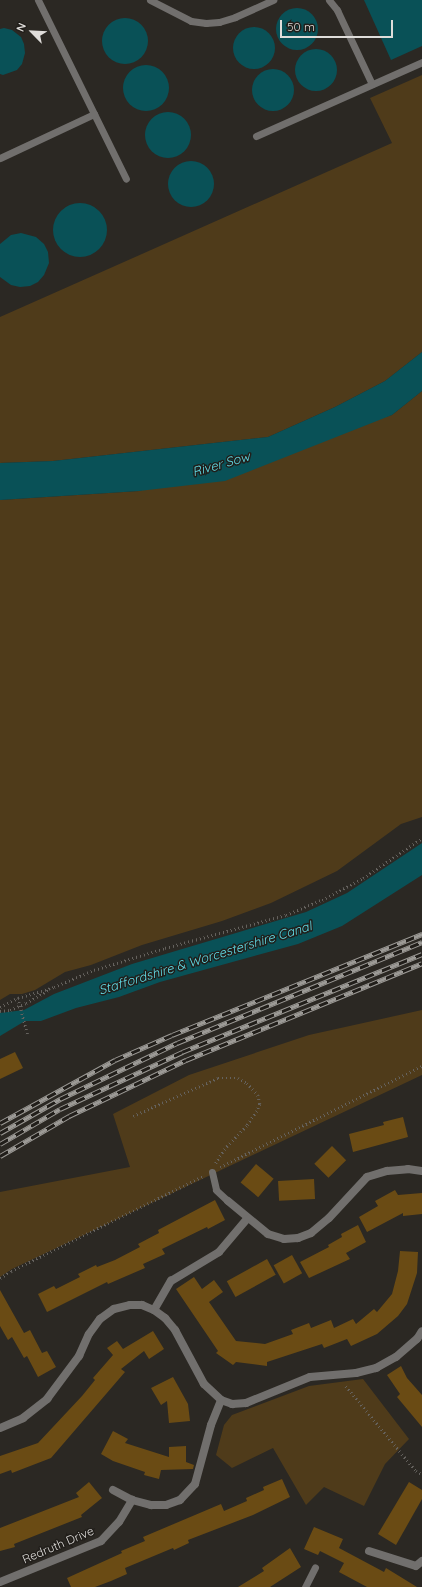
<!DOCTYPE html>
<html>
<head>
<meta charset="utf-8">
<style>
  body { margin:0 }
  #map { position:relative; width:422px; height:1587px; overflow:hidden; background:#2b2823; font-family:Quicksand,sans-serif }
  div>[style] { position:absolute }
  [style*='--x'] { left:calc(var(--x)*1px); top:calc(var(--y)*1px); width:calc(var(--w)*1px); rotate:calc(var(--a)*1deg) }
  .green>* { inset:0; background:#4f3b1a }
  .water>* { inset:0; background:#095157 }
  .round { border-radius:50% }
  .building>* { inset:0; background:#6a4b14; transform-origin:0 0 }
  .path>* { height:2.5px; margin-top:-1.25px; transform-origin:0; background:repeating-linear-gradient(90deg,#65625e 0 1px,transparent 0 4px) }
  .service>* { height:7px; margin:-3.5px; padding:0 3.5px; transform-origin:3.5px; border-radius:3.5px; background:#716f6d }
  .minor>* { height:8px; margin:-4px; padding:0 4px; transform-origin:4px; border-radius:4px; background:#716f6d }
  .rail>* { height:4.5px; margin-top:-2.25px; transform-origin:0; background:repeating-linear-gradient(90deg,#211e1a 0 9px,#9c9a96 0 18px); box-sizing:border-box; border-block:1px solid #9c9a96 }
  span { translate:-50% -50%; white-space:nowrap; text-align:center; line-height:1.15; -webkit-text-stroke:3px #211e1a; paint-order:stroke }
  .street-label { font-size:12px; color:#dfddda }
  .water-label { font-size:13px; color:#61dee9; font-style:italic }
  .north { position:absolute; left:12px; top:12px; width:40px; height:40px; -webkit-text-stroke:3px #211e1a; paint-order:stroke; rotate:294deg; font-size:11px; font-weight:700; line-height:16px; text-align:center; color:#dfddda }
  .north::after { content:''; display:block; margin:auto; width:14px; height:18px; background:#dfddda; clip-path:polygon(50% 0,100% 100%,50% 72%,0 100%) }
  .scale { position:absolute; left:280px; top:20px; width:113px; height:18px; box-sizing:border-box; border:2px solid #dfddda; border-top:0; padding-left:5px; font-size:12px; line-height:14px; white-space:nowrap; color:#dfddda; -webkit-text-stroke:3px #211e1a; paint-order:stroke }
</style>
</head>
<body>
<div id="map">
  <div class="green">
    <i style="clip-path:polygon(422px 75px,422px 352px,385px 381px,335px 407px,268px 437px,53px 461px,0 463px,0 317px,392px 143px,370px 98px)"></i>
    <i style="clip-path:polygon(422px 391px,422px 817px,401px 824px,337px 871px,271px 903px,222px 921px,142px 945px,91px 965px,65px 972px,35px 990px,22px 994px,10px 994px,0 1000px,0 500px,139px 491px,392px 415px)"></i>
    <i style="clip-path:polygon(422px 1010px,422px 1075px,12px 1269px,0 1277px,0 1192px,130px 1167px,113px 1114px,189px 1075px,309px 1035px)"></i>
    <i style="clip-path:polygon(363px 1379px,409px 1439px,385px 1464px,364px 1506px,324px 1487px,306px 1505px,273px 1448px,232px 1468px,216px 1455px,224px 1425px,232px 1415px,309px 1386px)"></i>
  </div>
  <div class="water">
    <i style="clip-path:polygon(364px 0,422px 0,422px 46px,391px 60px)"></i>
    <i class="round" style="left:276px;top:8px;width:42px;height:42px"></i>
    <i class="round" style="left:102px;top:18px;width:46px;height:46px"></i>
    <i class="round" style="left:233px;top:27px;width:42px;height:42px"></i>
    <i style="clip-path:polygon(4px 28px,12px 30px,21px 37px,24px 44px,25px 53px,22px 64px,17px 70px,3px 75px,0 74px,0 29px)"></i>
    <i class="round" style="left:295px;top:49px;width:42px;height:42px"></i>
    <i class="round" style="left:123px;top:65px;width:46px;height:46px"></i>
    <i class="round" style="left:252px;top:69px;width:42px;height:42px"></i>
    <i class="round" style="left:145px;top:112px;width:46px;height:46px"></i>
    <i class="round" style="left:168px;top:161px;width:46px;height:46px"></i>
    <i class="round" style="left:53px;top:203px;width:54px;height:54px"></i>
    <i style="clip-path:polygon(21px 233px,36px 237px,44px 244px,48px 252px,49px 263px,44px 275px,38px 282px,30px 286px,20px 287px,11px 285px,0 277px,0 244px,11px 235px)"></i>
    <i style="clip-path:polygon(422px 352px,422px 391px,392px 415px,225px 481px,139px 491px,0 500px,0 463px,53px 461px,268px 437px,335px 407px,385px 381px)"></i>
    <i style="clip-path:polygon(422px 843px,422px 875px,342px 926px,298px 944px,160px 982px,119px 997px,76px 1008px,41px 1021px,25px 1021px,0 1036px,0 1013px,24px 1010px,54px 994px,132px 964px,306px 912px,347px 893px)"></i>
  </div>
  <div class="building">
    <i style="clip-path:polygon(15px 1052px,23px 1068px,0 1079px,0 1059px)"></i>
    <i style="clip-path:polygon(403px 1117px,408px 1137px,353px 1152px,349px 1134px,384px 1125px,383px 1122px)"></i>
    <i style="left:332px;top:1146px;width:20px;height:25px;rotate:45deg"></i>
    <i style="left:256px;top:1164px;width:23px;height:24px;rotate:40deg"></i>
    <i style="left:314px;top:1179px;width:20px;height:36px;rotate:87deg"></i>
    <i style="clip-path:polygon(395px 1190px,398px 1195px,422px 1193px,422px 1214px,403px 1216px,403px 1213px,367px 1232px,359px 1217px,378px 1206px,375px 1201px)"></i>
    <i style="clip-path:polygon(215px 1200px,225px 1220px,208px 1229px,207px 1227px,162px 1249px,165px 1254px,143px 1264px,145px 1268px,108px 1284px,107px 1282px,47px 1312px,38px 1294px,54px 1286px,56px 1289px,80px 1277px,78px 1274px,96px 1265px,97px 1267px,115px 1260px,140px 1247px,138px 1244px,159px 1233px,158px 1230px)"></i>
    <i style="clip-path:polygon(358px 1225px,366px 1242px,346px 1253px,350px 1259px,309px 1278px,300px 1262px,329px 1247px,328px 1245px,342px 1237px,341px 1234px)"></i>
    <i style="clip-path:polygon(400px 1251px,418px 1252px,417px 1273px,407px 1304px,398px 1316px,377px 1334px,351px 1346px,347px 1339px,324px 1348px,322px 1344px,267px 1362px,267px 1366px,236px 1362px,233px 1365px,216px 1353px,218px 1351px,176px 1289px,194px 1277px,202px 1289px,214px 1280px,223px 1292px,209px 1302px,236px 1341px,265px 1344px,293px 1334px,291px 1330px,309px 1323px,311px 1328px,331px 1320px,334px 1328px,353px 1319px,356px 1324px,374px 1309px,377px 1312px,392px 1294px,398px 1271px)"></i>
    <i style="left:292px;top:1255px;width:21px;height:21px;rotate:61deg"></i>
    <i style="left:267px;top:1259px;width:18px;height:46px;rotate:61deg"></i>
    <i style="clip-path:polygon(0 1290px,24px 1333px,30px 1330px,42px 1353px,47px 1351px,56px 1367px,38px 1377px,27px 1356px,24px 1358px,12px 1337px,8px 1340px,0 1326px)"></i>
    <i style="clip-path:polygon(153px 1331px,164px 1349px,149px 1359px,144px 1351px,121px 1369px,125px 1372px,51px 1458px,12px 1473px,11px 1470px,0 1474px,0 1456px,38px 1443px,82px 1396px,95px 1380px,93px 1378px,113px 1355px,107px 1348px,117px 1341px,123px 1349px)"></i>
    <i style="clip-path:polygon(401px 1366px,407px 1378px,422px 1395px,422px 1427px,397px 1397px,400px 1394px,387px 1375px)"></i>
    <i style="clip-path:polygon(173px 1377px,188px 1404px,190px 1421px,169px 1423px,167px 1401px,161px 1405px,151px 1388px)"></i>
    <i style="clip-path:polygon(113px 1431px,128px 1439px,125px 1443px,169px 1457px,169px 1447px,186px 1446px,186px 1462px,194px 1465px,193px 1469px,161px 1470px,159px 1479px,144px 1475px,145px 1472px,113px 1461px,101px 1454px)"></i>
    <i style="clip-path:polygon(282px 1479px,290px 1497px,253px 1515px,188px 1540px,189px 1543px,174px 1550px,173px 1548px,125px 1568px,127px 1574px,111px 1581px,95px 1587px,71px 1587px,67px 1578px,122px 1553px,121px 1551px,145px 1541px,143px 1537px,221px 1504px,224px 1511px,247px 1501px,246px 1498px,264px 1490px,263px 1487px)"></i>
    <i style="clip-path:polygon(89px 1482px,102px 1498px,81px 1515px,82px 1517px,14px 1544px,15px 1547px,0 1551px,0 1528px,79px 1497px,76px 1493px)"></i>
    <i style="clip-path:polygon(409px 1482px,422px 1490px,422px 1499px,396px 1545px,378px 1534px)"></i>
    <i style="clip-path:polygon(314px 1527px,343px 1539px,339px 1548px,384px 1572px,386px 1568px,417px 1587px,367px 1587px,339px 1572px,344px 1563px,320px 1551px,318px 1555px,304px 1549px)"></i>
    <i style="clip-path:polygon(290px 1548px,301px 1567px,270px 1587px,238px 1587px,264px 1571px,262px 1568px)"></i>
  </div>
  <div class="path">
    <i style="--x:18;--y:998;--w:39;--a:75"></i>
    <i style="--x:0;--y:1007;--w:20;--a:-27"></i>
    <i style="--x:18;--y:998;--w:38;--a:-17"></i>
    <i style="--x:54;--y:987;--w:43;--a:-23"></i>
    <i style="--x:94;--y:970;--w:74;--a:-17.2"></i>
    <i style="--x:165;--y:948;--w:125;--a:-15.3"></i>
    <i style="--x:286;--y:915;--w:39;--a:-23"></i>
    <i style="--x:322;--y:900;--w:47;--a:-28.2"></i>
    <i style="--x:363;--y:878;--w:71;--a:-34.1"></i>
    <i style="--x:0;--y:1011;--w:10;--a:-6"></i>
    <i style="--x:10;--y:1010;--w:17;--a:-24"></i>
    <i style="--x:26;--y:1003;--w:28;--a:-30"></i>
    <i style="--x:133;--y:1116;--w:93;--a:-24.1"></i>
    <i style="--x:218;--y:1078;--w:20;--a:0"></i>
    <i style="--x:238;--y:1078;--w:10;--a:29"></i>
    <i style="--x:247;--y:1083;--w:16;--a:47"></i>
    <i style="--x:258;--y:1095;--w:9;--a:77"></i>
    <i style="--x:260;--y:1104;--w:8;--a:113"></i>
    <i style="--x:257;--y:1111;--w:18;--a:124"></i>
    <i style="--x:247;--y:1126;--w:32;--a:134"></i>
    <i style="--x:225;--y:1149;--w:17;--a:123"></i>
    <i style="--x:220;--y:1167;--w:226;--a:-26.6"></i>
    <i style="--x:0;--y:1278;--w:13;--a:-32"></i>
    <i style="--x:11;--y:1271;--w:214;--a:-26.3"></i>
    <i style="--x:346;--y:1386;--w:110;--a:50.5"></i>
    <i style="--x:416;--y:1471;--w:7;--a:27"></i>
  </div>
  <div class="service">
    <i style="--x:38;--y:0;--w:199;--a:63.8"></i>
    <i style="--x:150;--y:0;--w:46;--a:27.1"></i>
    <i style="--x:191;--y:21;--w:15;--a:8"></i>
    <i style="--x:206;--y:23;--w:13;--a:-4"></i>
    <i style="--x:219;--y:22;--w:17;--a:-17"></i>
    <i style="--x:235;--y:17;--w:42;--a:-24.1"></i>
    <i style="--x:329;--y:0;--w:13;--a:51"></i>
    <i style="--x:337;--y:10;--w:82;--a:64.7"></i>
    <i style="--x:256;--y:136;--w:182;--a:-24"></i>
    <i style="--x:0;--y:158;--w:104;--a:-25.1"></i>
    <i style="--x:212;--y:1172;--w:18;--a:77"></i>
    <i style="--x:216;--y:1190;--w:16;--a:43"></i>
    <i style="--x:305;--y:1587;--w:22;--a:-63"></i>
  </div>
  <div class="minor">
    <i style="--x:228;--y:1201;--w:52;--a:39.5"></i>
    <i style="--x:268;--y:1234;--w:17;--a:17"></i>
    <i style="--x:284;--y:1239;--w:14;--a:-4"></i>
    <i style="--x:298;--y:1238;--w:14;--a:-21"></i>
    <i style="--x:311;--y:1233;--w:23;--a:-40"></i>
    <i style="--x:329;--y:1218;--w:56;--a:-47.2"></i>
    <i style="--x:367;--y:1177;--w:21;--a:-17"></i>
    <i style="--x:387;--y:1171;--w:21;--a:-5"></i>
    <i style="--x:408;--y:1169;--w:14;--a:8"></i>
    <i style="--x:154;--y:1310;--w:34;--a:-60"></i>
    <i style="--x:171;--y:1281;--w:56;--a:-31.1"></i>
    <i style="--x:219;--y:1252;--w:43;--a:-49.7"></i>
    <i style="--x:0;--y:1428;--w:25;--a:-23"></i>
    <i style="--x:23;--y:1418;--w:31;--a:-38"></i>
    <i style="--x:47;--y:1399;--w:54;--a:-53.3"></i>
    <i style="--x:79;--y:1356;--w:24;--a:-66"></i>
    <i style="--x:89;--y:1334;--w:19;--a:-54"></i>
    <i style="--x:100;--y:1319;--w:17;--a:-36"></i>
    <i style="--x:114;--y:1309;--w:16;--a:-14"></i>
    <i style="--x:130;--y:1305;--w:12;--a:0"></i>
    <i style="--x:142;--y:1305;--w:13;--a:23"></i>
    <i style="--x:154;--y:1310;--w:14;--a:36"></i>
    <i style="--x:165;--y:1318;--w:16;--a:50"></i>
    <i style="--x:175;--y:1330;--w:61;--a:61.8"></i>
    <i style="--x:204;--y:1384;--w:23;--a:43"></i>
    <i style="--x:221;--y:1400;--w:12;--a:20"></i>
    <i style="--x:232;--y:1404;--w:14;--a:-4"></i>
    <i style="--x:246;--y:1403;--w:69;--a:-22.1"></i>
    <i style="--x:310;--y:1377;--w:46;--a:-5"></i>
    <i style="--x:356;--y:1373;--w:21;--a:-14"></i>
    <i style="--x:376;--y:1368;--w:23;--a:-29"></i>
    <i style="--x:396;--y:1357;--w:28;--a:-41"></i>
    <i style="--x:417;--y:1339;--w:9;--a:-58"></i>
    <i style="--x:113;--y:1490;--w:21;--a:28"></i>
    <i style="--x:132;--y:1500;--w:20;--a:15"></i>
    <i style="--x:151;--y:1505;--w:15;--a:0"></i>
    <i style="--x:166;--y:1505;--w:15;--a:-20"></i>
    <i style="--x:180;--y:1500;--w:22;--a:-47"></i>
    <i style="--x:195;--y:1484;--w:61;--a:-74.8"></i>
    <i style="--x:211;--y:1425;--w:27;--a:-68"></i>
    <i style="--x:369;--y:1551;--w:49;--a:17.7"></i>
    <i style="--x:416;--y:1566;--w:8;--a:-40"></i>
    <i style="--x:0;--y:1582;--w:109;--a:-22.1"></i>
    <i style="--x:101;--y:1541;--w:26;--a:-47"></i>
    <i style="--x:119;--y:1522;--w:26;--a:-59"></i>
  </div>
  <div class="rail">
    <i style="--x:0;--y:1123;--w:131;--a:-28.7"></i>
    <i style="--x:115;--y:1060;--w:62;--a:-23.7"></i>
    <i style="--x:172;--y:1035;--w:270;--a:-22"></i>
    <i style="--x:0;--y:1133;--w:69;--a:-29.5"></i>
    <i style="--x:60;--y:1099;--w:130;--a:-25.6"></i>
    <i style="--x:177;--y:1043;--w:265;--a:-22.4"></i>
    <i style="--x:0;--y:1144;--w:69;--a:-30.3"></i>
    <i style="--x:60;--y:1109;--w:135;--a:-25"></i>
    <i style="--x:182;--y:1052;--w:259;--a:-22.2"></i>
    <i style="--x:0;--y:1156;--w:80;--a:-30.1"></i>
    <i style="--x:69;--y:1116;--w:130;--a:-25.6"></i>
    <i style="--x:186;--y:1060;--w:255;--a:-22.3"></i>
  </div>
  <div class="street-label">
    <span style="left:58px;top:1545px;rotate:-23deg">Redruth Drive</span>
  </div>
  <div class="water-label">
    <span style="left:221px;top:464px;rotate:-16deg">River Sow</span>
    <span style="left:205px;top:958px;rotate:-17deg">Staffordshire &amp; Worcestershire Canal</span>
  </div>
  <div class="north">N</div>
  <div class="scale">50 m</div>
</div>
</body>
</html>
